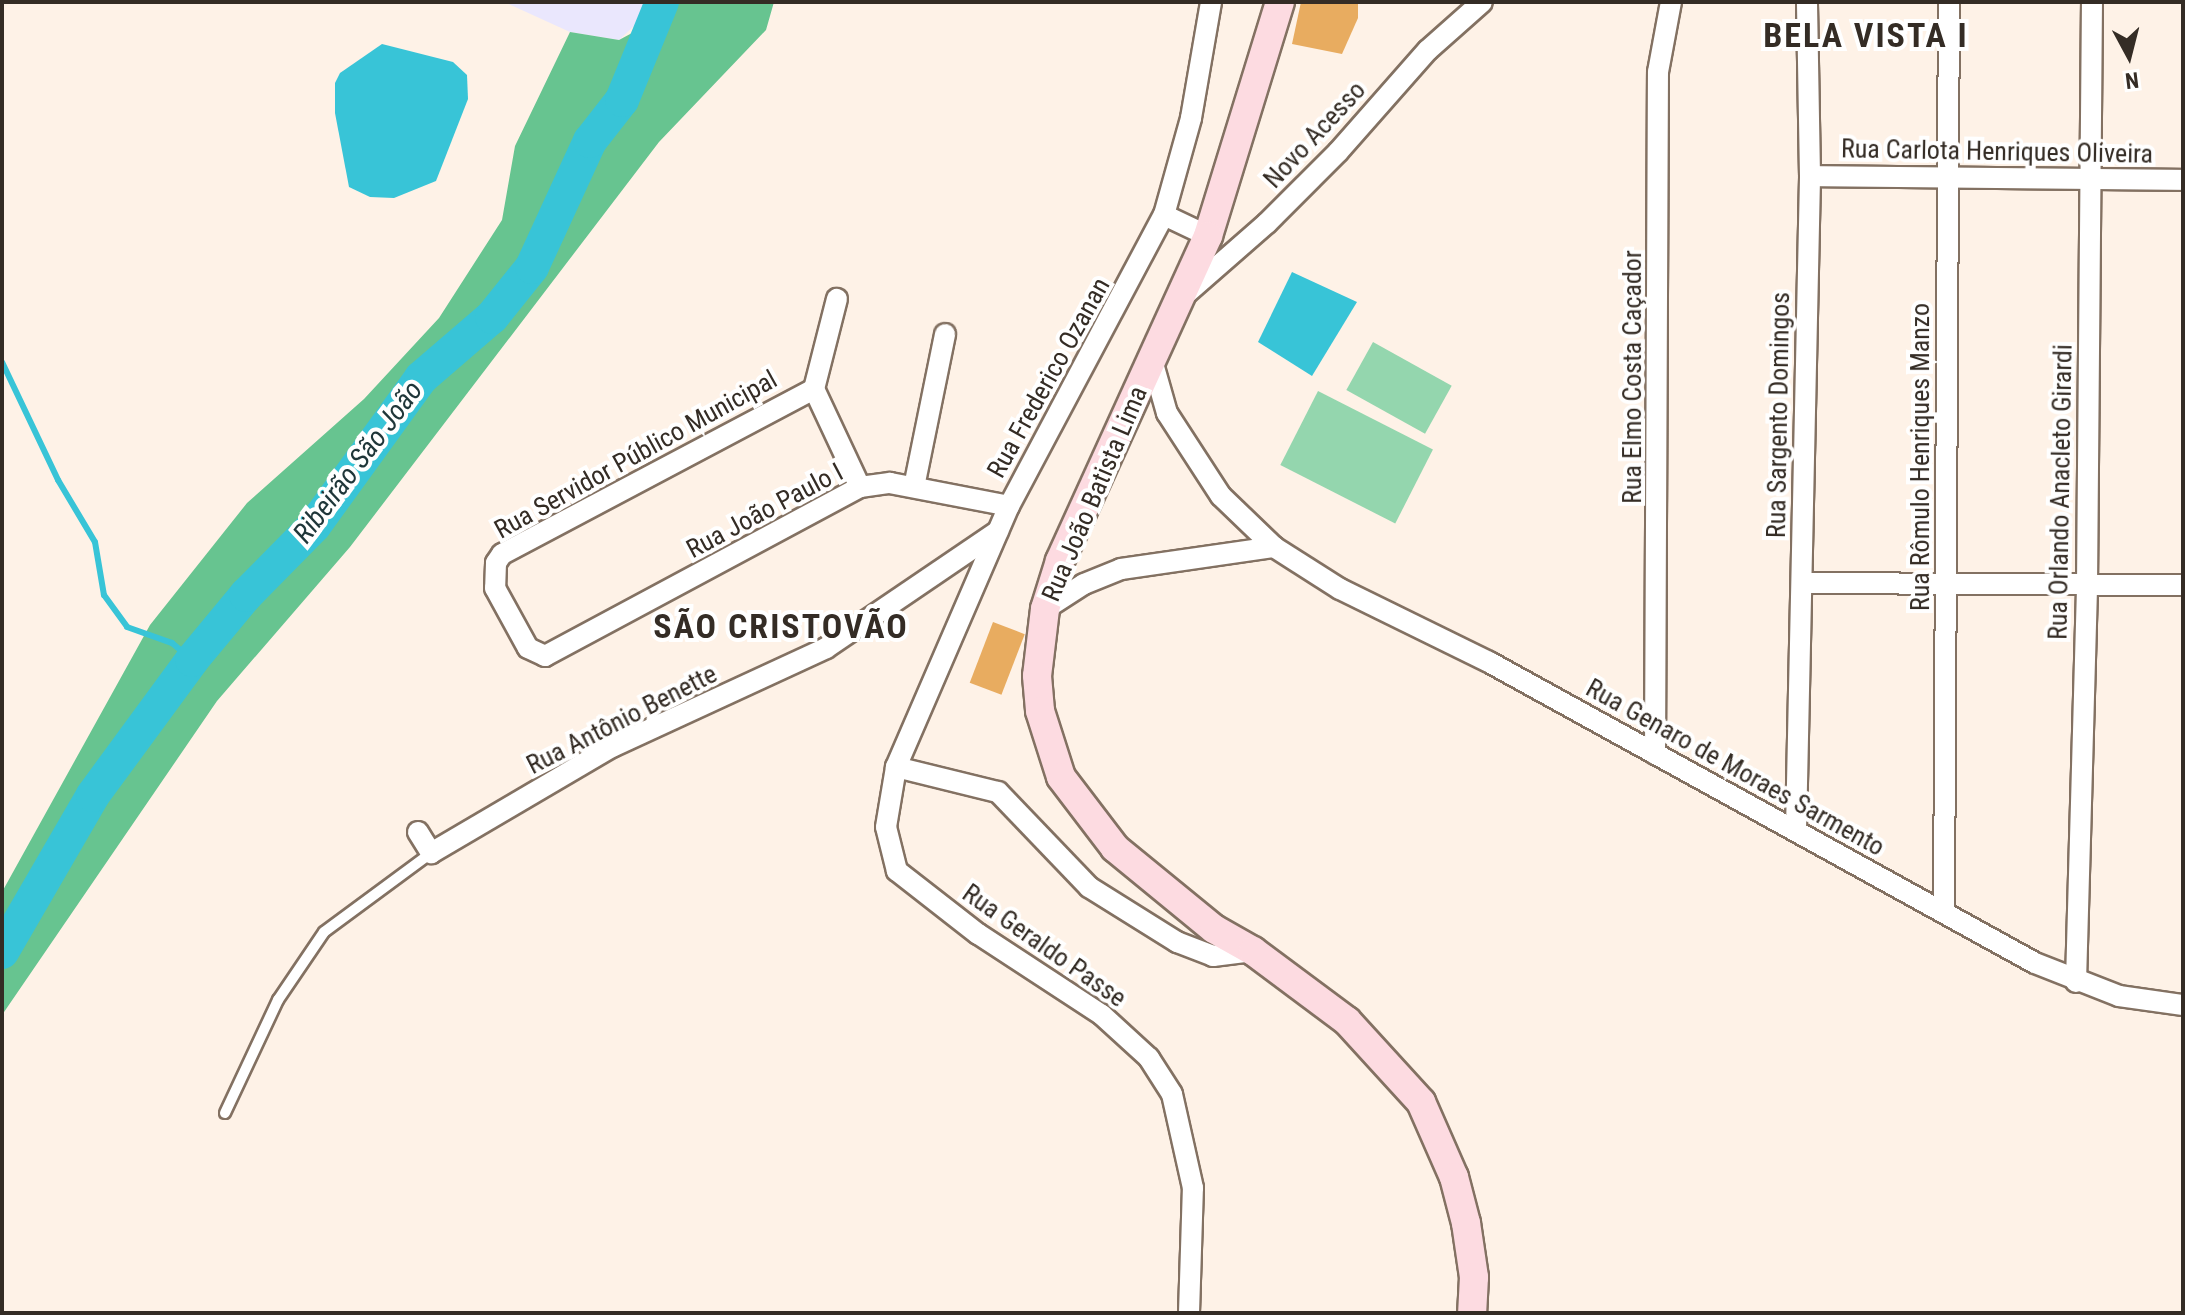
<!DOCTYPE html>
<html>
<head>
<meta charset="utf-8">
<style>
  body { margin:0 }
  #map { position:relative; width:2185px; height:1315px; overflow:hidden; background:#fef2e7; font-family:"Roboto Condensed",sans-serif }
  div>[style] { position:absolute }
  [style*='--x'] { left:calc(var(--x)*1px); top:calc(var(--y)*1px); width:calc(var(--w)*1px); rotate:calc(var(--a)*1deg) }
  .industrial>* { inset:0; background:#eae7fd }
  .green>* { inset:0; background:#94d6ae; transform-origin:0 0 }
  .forest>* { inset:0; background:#67c490 }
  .water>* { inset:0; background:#38c4d7 }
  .stream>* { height:6px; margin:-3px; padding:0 3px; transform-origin:3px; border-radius:3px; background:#38c4d7 }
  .river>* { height:34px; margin:-17px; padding:0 17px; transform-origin:17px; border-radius:17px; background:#38c4d7 }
  .building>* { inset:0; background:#e8ac60; transform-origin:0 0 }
  .roads { filter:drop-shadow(2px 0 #837162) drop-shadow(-2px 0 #837162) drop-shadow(0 2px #837162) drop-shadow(0 -2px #837162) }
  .lane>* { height:10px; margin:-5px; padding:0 5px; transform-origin:5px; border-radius:5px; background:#fff }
  .street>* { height:20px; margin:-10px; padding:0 10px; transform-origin:10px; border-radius:10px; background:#fff }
  .secondary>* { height:28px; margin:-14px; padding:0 14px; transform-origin:14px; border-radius:14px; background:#fddbe1 }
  span { translate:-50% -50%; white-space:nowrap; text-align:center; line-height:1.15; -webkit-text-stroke:8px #fff; paint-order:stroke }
  .street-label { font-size:26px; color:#342c25 }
  .water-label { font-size:28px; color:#1f3639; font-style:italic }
  .district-label { font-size:34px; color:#342c25; font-weight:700; letter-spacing:2px }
  .frame { position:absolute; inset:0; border:4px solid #342c25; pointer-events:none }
  .north { position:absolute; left:2089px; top:16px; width:80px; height:80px; -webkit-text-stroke:6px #fff; paint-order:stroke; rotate:173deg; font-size:22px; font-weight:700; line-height:32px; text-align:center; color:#342c25 }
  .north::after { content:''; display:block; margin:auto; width:28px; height:36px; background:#342c25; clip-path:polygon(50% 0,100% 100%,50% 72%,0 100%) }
</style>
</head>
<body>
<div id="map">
  <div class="industrial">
    <i style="clip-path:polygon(504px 2px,660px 2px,619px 40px,570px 32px)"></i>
  </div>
  <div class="green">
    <i style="left:1373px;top:342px;width:90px;height:55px;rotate:29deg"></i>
    <i style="left:1318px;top:391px;width:129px;height:83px;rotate:27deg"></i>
  </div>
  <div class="forest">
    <i style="clip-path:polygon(658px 2px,774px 2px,766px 30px,659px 142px,350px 547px,217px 701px,2px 1015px,2px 892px,150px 625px,247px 503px,364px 399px,439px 318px,502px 220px,515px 146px,570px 32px,619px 40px,632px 33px)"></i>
  </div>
  <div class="water">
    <i style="clip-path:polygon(382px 44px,453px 62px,467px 75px,468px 99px,436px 181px,394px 198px,370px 197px,349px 187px,335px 113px,335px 83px,340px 73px)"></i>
    <i style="clip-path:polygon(1292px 272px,1357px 302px,1312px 376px,1258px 342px)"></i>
  </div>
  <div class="stream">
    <i style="--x:2;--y:362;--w:131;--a:64.6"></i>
    <i style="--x:58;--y:480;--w:72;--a:59.2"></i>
    <i style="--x:95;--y:542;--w:54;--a:80.4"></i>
    <i style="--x:104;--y:595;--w:39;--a:54"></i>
    <i style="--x:127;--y:627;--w:48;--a:19.6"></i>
    <i style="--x:172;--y:643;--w:26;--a:40"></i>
  </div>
  <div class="river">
    <i style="--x:2;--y:952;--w:181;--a:-59.9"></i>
    <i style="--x:93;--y:795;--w:167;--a:-53.7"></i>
    <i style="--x:192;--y:660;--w:85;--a:-50.3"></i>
    <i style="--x:246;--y:595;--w:97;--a:-45.4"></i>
    <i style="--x:314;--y:526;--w:183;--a:-54.1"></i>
    <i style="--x:421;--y:378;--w:94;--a:-40.7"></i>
    <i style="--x:492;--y:317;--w:64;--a:-51.3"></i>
    <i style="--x:532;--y:267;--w:139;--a:-65.3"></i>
    <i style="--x:590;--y:141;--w:52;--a:-52"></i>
    <i style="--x:622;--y:100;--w:106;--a:-67.8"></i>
  </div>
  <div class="building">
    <i style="clip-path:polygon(1301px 2px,1358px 2px,1358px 18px,1342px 54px,1292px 44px)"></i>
    <i style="left:993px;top:622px;width:34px;height:65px;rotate:21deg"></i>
  </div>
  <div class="roads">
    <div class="lane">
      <i style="--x:225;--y:1113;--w:125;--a:-64.9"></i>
      <i style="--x:278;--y:1000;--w:82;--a:-55.9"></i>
      <i style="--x:324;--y:932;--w:133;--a:-36.4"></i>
    </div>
    <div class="street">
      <i style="--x:1810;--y:176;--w:373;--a:0.6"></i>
      <i style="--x:1164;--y:215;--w:49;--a:25.5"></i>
      <i style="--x:1187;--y:293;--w:106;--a:-41.2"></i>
      <i style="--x:1267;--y:223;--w:100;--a:-45"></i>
      <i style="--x:1338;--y:152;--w:136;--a:-48.6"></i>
      <i style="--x:1428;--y:50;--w:72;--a:-41.6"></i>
      <i style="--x:1152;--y:360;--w:55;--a:74.2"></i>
      <i style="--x:1167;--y:413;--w:99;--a:57"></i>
      <i style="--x:1221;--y:496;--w:74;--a:43.9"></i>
      <i style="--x:1274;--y:547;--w:78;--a:32.5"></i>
      <i style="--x:1340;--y:589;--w:166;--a:26.1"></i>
      <i style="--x:1489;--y:662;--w:623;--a:28.87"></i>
      <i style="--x:2035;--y:963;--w:90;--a:21.4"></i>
      <i style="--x:2119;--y:996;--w:65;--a:8"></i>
      <i style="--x:814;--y:389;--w:93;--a:-75.7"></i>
      <i style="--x:860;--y:487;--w:108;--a:-115.1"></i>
      <i style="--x:814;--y:389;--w:353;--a:152.1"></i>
      <i style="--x:502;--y:554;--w:11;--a:124"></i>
      <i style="--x:496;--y:563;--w:25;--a:92"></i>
      <i style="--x:495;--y:588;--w:68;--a:61.2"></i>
      <i style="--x:528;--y:648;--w:19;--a:25"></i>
      <i style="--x:545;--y:656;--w:357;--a:-28.2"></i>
      <i style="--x:860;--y:487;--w:30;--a:-8"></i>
      <i style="--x:890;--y:483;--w:121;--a:10.9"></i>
      <i style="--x:914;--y:487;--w:156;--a:-78.5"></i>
      <i style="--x:1802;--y:583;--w:381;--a:0.3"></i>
      <i style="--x:1045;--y:609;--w:46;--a:-32.7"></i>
      <i style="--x:1084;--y:584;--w:40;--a:-22"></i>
      <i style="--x:1121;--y:569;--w:155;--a:-8.2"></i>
      <i style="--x:1655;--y:754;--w:682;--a:-89.75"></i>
      <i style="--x:1658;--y:72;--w:71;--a:-79.5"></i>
      <i style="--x:896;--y:767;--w:105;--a:13.8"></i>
      <i style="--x:998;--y:792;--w:132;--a:46.2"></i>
      <i style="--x:1089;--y:887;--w:104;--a:32"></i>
      <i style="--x:1177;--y:942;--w:39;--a:21"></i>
      <i style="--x:1213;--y:956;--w:40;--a:-7.1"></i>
      <i style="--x:1796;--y:830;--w:654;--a:-88.77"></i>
      <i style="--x:1810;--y:176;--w:174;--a:-91"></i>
      <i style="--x:418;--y:832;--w:25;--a:58"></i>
      <i style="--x:431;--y:853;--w:210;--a:-30.4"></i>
      <i style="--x:612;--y:747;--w:236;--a:-24.8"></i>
      <i style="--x:826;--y:648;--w:208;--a:-34.2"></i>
      <i style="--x:1944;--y:912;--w:910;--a:-89.69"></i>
      <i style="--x:2076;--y:982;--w:397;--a:-88.4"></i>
      <i style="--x:2087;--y:585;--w:583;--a:-89.51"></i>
      <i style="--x:1189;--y:1313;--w:125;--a:-88.2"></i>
      <i style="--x:1193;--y:1188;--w:96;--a:-102.6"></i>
      <i style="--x:1172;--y:1094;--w:43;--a:-122.6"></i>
      <i style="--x:1149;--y:1058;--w:64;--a:-137.5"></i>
      <i style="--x:1102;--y:1015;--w:148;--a:-146.8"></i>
      <i style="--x:978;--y:934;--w:103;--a:-142.1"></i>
      <i style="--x:897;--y:871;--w:45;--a:-104"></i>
      <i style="--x:886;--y:827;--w:61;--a:-80.5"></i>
      <i style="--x:896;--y:767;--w:284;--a:-66.6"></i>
      <i style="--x:1009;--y:506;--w:330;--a:-62"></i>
      <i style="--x:1164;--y:215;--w:101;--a:-74.4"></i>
      <i style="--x:1191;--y:118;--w:118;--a:-80.2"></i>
    </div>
    <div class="secondary">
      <i style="--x:1280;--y:2;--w:245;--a:107.1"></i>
      <i style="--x:1208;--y:236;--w:357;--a:114.5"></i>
      <i style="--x:1060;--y:561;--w:50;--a:107.4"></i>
      <i style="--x:1045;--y:609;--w:67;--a:96.8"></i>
      <i style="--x:1037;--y:676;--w:35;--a:85"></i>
      <i style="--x:1040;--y:711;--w:69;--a:72.3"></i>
      <i style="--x:1061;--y:777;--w:89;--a:52.7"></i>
      <i style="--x:1115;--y:848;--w:128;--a:39.3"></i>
      <i style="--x:1214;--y:929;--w:45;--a:29.4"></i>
      <i style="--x:1253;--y:951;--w:117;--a:36.7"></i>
      <i style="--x:1347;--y:1021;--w:110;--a:47.6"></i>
      <i style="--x:1421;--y:1102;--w:82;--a:66.3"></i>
      <i style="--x:1454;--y:1177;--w:48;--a:75.4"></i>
      <i style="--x:1466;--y:1223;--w:55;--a:81.6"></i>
      <i style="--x:1474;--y:1277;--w:36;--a:93"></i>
    </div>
  </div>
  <div class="street-label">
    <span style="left:1315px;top:135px;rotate:-47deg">Novo Acesso</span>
    <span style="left:1997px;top:152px;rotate:1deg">Rua Carlota Henriques Oliveira</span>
    <span style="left:1633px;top:377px;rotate:-90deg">Rua Elmo Costa Caçador</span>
    <span style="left:1049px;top:378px;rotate:-61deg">Rua Frederico Ozanan</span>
    <span style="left:1779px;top:415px;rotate:-89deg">Rua Sargento Domingos</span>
    <span style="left:636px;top:455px;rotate:-29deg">Rua Servidor Público Municipal</span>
    <span style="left:1921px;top:457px;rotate:-90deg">Rua Rômulo Henriques Manzo</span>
    <span style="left:2061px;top:492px;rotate:-89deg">Rua Orlando Anacleto Girardi</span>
    <span style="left:1095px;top:494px;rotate:-67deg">Rua João Batista Lima</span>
    <span style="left:765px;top:511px;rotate:-28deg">Rua João Paulo I</span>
    <span style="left:622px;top:720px;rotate:-27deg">Rua Antônio Benette</span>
    <span style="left:1735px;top:768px;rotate:29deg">Rua Genaro de Moraes Sarmento</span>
    <span style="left:1044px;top:946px;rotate:35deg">Rua Geraldo Passe</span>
  </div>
  <div class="water-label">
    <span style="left:358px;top:462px;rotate:-53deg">Ribeirão São João</span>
  </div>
  <div class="district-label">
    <span style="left:1866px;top:36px">BELA VISTA I</span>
    <span style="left:781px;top:627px">SÃO CRISTOVÃO</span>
  </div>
  <div class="frame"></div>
  <div class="north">N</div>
</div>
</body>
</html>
